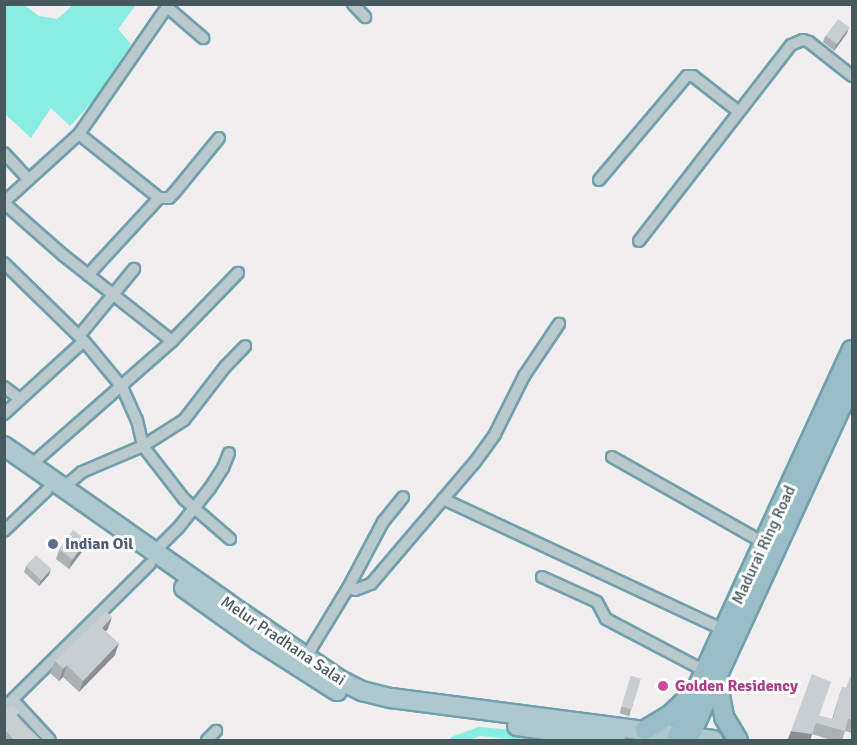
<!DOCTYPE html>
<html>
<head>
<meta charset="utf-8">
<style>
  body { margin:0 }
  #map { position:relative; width:857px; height:745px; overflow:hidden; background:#f1eeef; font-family:Signika,sans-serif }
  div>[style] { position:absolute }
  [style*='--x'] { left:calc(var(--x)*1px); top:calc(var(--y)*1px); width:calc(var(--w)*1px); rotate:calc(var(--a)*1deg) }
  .water>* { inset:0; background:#87eee1 }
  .canal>* { height:9px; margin:-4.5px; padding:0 4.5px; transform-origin:4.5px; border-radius:4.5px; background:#87eee1 }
  .roads { filter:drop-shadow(2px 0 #70a0ab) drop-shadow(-2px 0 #70a0ab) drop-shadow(0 2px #70a0ab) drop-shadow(0 -2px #70a0ab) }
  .minor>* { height:10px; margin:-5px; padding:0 5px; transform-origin:5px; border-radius:5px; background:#bac9cc }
  .primary>* { height:18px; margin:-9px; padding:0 9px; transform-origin:9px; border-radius:9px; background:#adc9ce }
  .trunk>* { height:18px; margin:-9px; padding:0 9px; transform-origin:9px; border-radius:9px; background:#99bec6 }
  .wall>* { inset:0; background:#acb1b4; transform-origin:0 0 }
  .shaded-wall>* { inset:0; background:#8c9092 }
  .building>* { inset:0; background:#c8ced1; transform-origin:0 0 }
  .dots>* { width:16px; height:16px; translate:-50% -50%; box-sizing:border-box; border:3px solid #fff; border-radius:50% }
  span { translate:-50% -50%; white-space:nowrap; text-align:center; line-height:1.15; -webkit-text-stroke:6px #fff; paint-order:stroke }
  .service-label { font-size:16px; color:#4e5e75; font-weight:700 }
  .left { translate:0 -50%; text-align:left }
  .street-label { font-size:16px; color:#46595d }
  .hotel-label { font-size:16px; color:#b23c85; font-weight:700 }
  .frame { position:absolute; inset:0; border:6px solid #46595d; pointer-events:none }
</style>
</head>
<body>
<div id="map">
  <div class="water">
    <i style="clip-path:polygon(5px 4px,24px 5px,39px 16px,57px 19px,73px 5px,136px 5px,118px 29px,131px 44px,96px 98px,70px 126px,51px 108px,31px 138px,5px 114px)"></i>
  </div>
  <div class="canal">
    <i style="--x:454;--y:740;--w:27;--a:-20"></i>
    <i style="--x:479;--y:731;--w:42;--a:5.4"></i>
    <i style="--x:521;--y:735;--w:21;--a:14"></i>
  </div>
  <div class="roads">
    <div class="minor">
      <i style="--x:353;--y:4;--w:18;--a:47"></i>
      <i style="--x:167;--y:7;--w:48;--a:40.7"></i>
      <i style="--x:79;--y:134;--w:102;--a:38.7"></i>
      <i style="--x:4;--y:153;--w:35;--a:47"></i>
      <i style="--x:599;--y:180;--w:136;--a:-49.8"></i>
      <i style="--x:687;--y:76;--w:6;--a:0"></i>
      <i style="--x:693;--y:76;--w:58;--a:38"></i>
      <i style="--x:4;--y:202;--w:101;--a:-42.2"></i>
      <i style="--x:79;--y:134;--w:158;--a:-55.3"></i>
      <i style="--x:4;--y:203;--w:79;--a:41.4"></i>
      <i style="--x:63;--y:255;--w:139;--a:38.3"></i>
      <i style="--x:172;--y:341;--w:95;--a:-45.9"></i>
      <i style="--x:639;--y:241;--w:248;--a:-52.2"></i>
      <i style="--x:791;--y:45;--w:13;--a:-23"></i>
      <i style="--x:803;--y:40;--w:6;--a:18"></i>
      <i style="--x:809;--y:42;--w:55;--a:38.3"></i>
      <i style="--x:4;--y:263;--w:112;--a:44.3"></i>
      <i style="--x:84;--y:341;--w:60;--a:50.4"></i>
      <i style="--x:122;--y:387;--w:36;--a:66"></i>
      <i style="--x:137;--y:420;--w:27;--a:77"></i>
      <i style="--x:143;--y:446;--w:49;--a:-32.4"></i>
      <i style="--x:184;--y:420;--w:67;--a:-52.3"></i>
      <i style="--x:225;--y:367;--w:29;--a:-46"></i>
      <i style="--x:88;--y:275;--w:105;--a:-47.3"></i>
      <i style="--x:159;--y:198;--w:10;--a:0"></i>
      <i style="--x:169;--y:198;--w:7;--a:-45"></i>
      <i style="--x:174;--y:193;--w:71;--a:-50.7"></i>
      <i style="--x:79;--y:336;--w:87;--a:-50.6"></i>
      <i style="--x:4;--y:387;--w:20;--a:37"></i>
      <i style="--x:4;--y:414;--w:108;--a:-42.4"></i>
      <i style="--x:612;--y:457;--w:175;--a:29.5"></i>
      <i style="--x:31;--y:465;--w:188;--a:-41.3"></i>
      <i style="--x:63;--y:488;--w:25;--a:-40"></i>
      <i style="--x:82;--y:472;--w:66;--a:-23.1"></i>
      <i style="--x:143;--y:446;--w:67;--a:52.3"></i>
      <i style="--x:184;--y:499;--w:61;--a:41"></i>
      <i style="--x:443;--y:499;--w:310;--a:25"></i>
      <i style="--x:4;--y:531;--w:59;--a:-43.6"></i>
      <i style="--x:154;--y:552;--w:35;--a:-45"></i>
      <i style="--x:179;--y:527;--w:50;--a:-51.5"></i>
      <i style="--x:210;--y:488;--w:24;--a:-57"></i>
      <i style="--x:223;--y:468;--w:16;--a:-68"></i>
      <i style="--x:542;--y:577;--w:60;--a:24.4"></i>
      <i style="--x:597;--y:602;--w:19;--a:62"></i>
      <i style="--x:606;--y:619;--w:112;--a:27.7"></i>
      <i style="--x:348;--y:588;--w:75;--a:-62.1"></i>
      <i style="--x:383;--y:522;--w:32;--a:-51"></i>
      <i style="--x:306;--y:657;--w:81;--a:-58.7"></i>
      <i style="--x:348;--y:588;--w:7;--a:16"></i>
      <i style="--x:355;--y:590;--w:17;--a:-21"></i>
      <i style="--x:371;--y:584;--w:160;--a:-49.6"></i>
      <i style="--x:475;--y:462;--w:34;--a:-54"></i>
      <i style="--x:495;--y:434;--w:65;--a:-63.4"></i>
      <i style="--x:524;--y:376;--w:63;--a:-56.1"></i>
      <i style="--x:13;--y:700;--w:54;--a:47.2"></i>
      <i style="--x:4;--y:708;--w:205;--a:-44.6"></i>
      <i style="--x:207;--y:740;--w:13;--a:-45"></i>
    </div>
    <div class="primary">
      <i style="--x:4;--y:446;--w:273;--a:35.1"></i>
      <i style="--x:227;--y:603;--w:137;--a:34.3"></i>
      <i style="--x:340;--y:680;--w:25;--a:27"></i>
      <i style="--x:362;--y:691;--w:30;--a:14"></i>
      <i style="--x:391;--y:698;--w:325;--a:7.4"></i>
      <i style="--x:184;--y:588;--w:90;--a:35.5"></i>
      <i style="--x:257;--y:640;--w:95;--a:32.5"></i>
      <i style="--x:517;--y:726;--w:100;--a:8"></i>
    </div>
    <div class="trunk">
      <i style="--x:717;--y:680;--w:38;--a:79"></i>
      <i style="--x:724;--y:717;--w:27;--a:59"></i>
      <i style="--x:645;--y:730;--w:29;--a:-31"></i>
      <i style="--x:670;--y:715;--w:29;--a:-44"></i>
      <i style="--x:676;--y:740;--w:54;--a:-68.2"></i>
      <i style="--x:696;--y:690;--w:374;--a:-65.4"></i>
      <i style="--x:688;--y:740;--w:393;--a:-65.3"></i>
    </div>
  </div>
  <div class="wall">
    <i style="clip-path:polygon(847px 33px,834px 51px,823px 42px,825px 36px)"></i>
    <i style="clip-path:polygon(84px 549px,69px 569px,56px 559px,59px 550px)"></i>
    <i style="clip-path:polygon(26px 566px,49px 575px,39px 586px,24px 572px)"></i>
    <i style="clip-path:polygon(108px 629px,106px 631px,115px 655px,79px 692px,63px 677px,59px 681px,50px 673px,55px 661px)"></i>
    <i style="left:631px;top:676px;width:10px;height:39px;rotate:17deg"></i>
    <i style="clip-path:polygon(852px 677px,852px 733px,845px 731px,842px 741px,833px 741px,812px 734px,810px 741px,787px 741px,819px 716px,832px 719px,842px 687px,846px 688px)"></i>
    <i style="clip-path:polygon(4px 709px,19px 712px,17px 717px,42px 741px,7px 741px,4px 738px)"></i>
  </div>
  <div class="shaded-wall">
    <i style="clip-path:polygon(849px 27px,847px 33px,834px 51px,836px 45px)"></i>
    <i style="clip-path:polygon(87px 540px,84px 549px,69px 569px,72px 560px)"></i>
    <i style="clip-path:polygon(51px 569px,49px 575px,39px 586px,41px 580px)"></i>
    <i style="clip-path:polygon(112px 617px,108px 629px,98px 639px,102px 628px)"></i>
    <i style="clip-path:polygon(119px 643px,115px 655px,79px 692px,83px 681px)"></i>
    <i style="clip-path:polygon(67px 665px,63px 677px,59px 681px,63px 669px)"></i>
    <i style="clip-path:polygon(791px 731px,812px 734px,810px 741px,787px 741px)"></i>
  </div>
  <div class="building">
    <i style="left:838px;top:19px;width:14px;height:21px;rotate:36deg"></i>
    <i style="left:73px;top:530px;width:17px;height:24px;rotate:36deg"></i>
    <i style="left:36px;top:555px;width:21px;height:15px;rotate:43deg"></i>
    <i style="clip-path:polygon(106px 611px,112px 617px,102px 628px,119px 643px,83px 681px,67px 665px,63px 669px,55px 661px)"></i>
    <i style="clip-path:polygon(812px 674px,831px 682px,819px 716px,833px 719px,842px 687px,846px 688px,850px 677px,852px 677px,852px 720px,848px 719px,845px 731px,816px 723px,812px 734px,791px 731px)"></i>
    <i style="left:631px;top:676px;width:10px;height:32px;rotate:17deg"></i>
    <i style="clip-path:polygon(13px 706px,19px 712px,16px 716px,42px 741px,15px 741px,4px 729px,4px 709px)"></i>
  </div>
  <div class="dots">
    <i style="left:53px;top:544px;background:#5c6f8a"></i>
    <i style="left:663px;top:686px;background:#d1479c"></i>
  </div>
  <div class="service-label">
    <span class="left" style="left:65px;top:544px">Indian Oil</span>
  </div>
  <div class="street-label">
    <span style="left:764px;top:545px;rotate:-65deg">Madurai Ring Road</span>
    <span style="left:283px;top:641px;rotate:34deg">Melur Pradhana Salai</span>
  </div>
  <div class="hotel-label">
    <span class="left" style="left:675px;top:686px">Golden Residency</span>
  </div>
  <div class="frame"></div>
</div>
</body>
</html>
